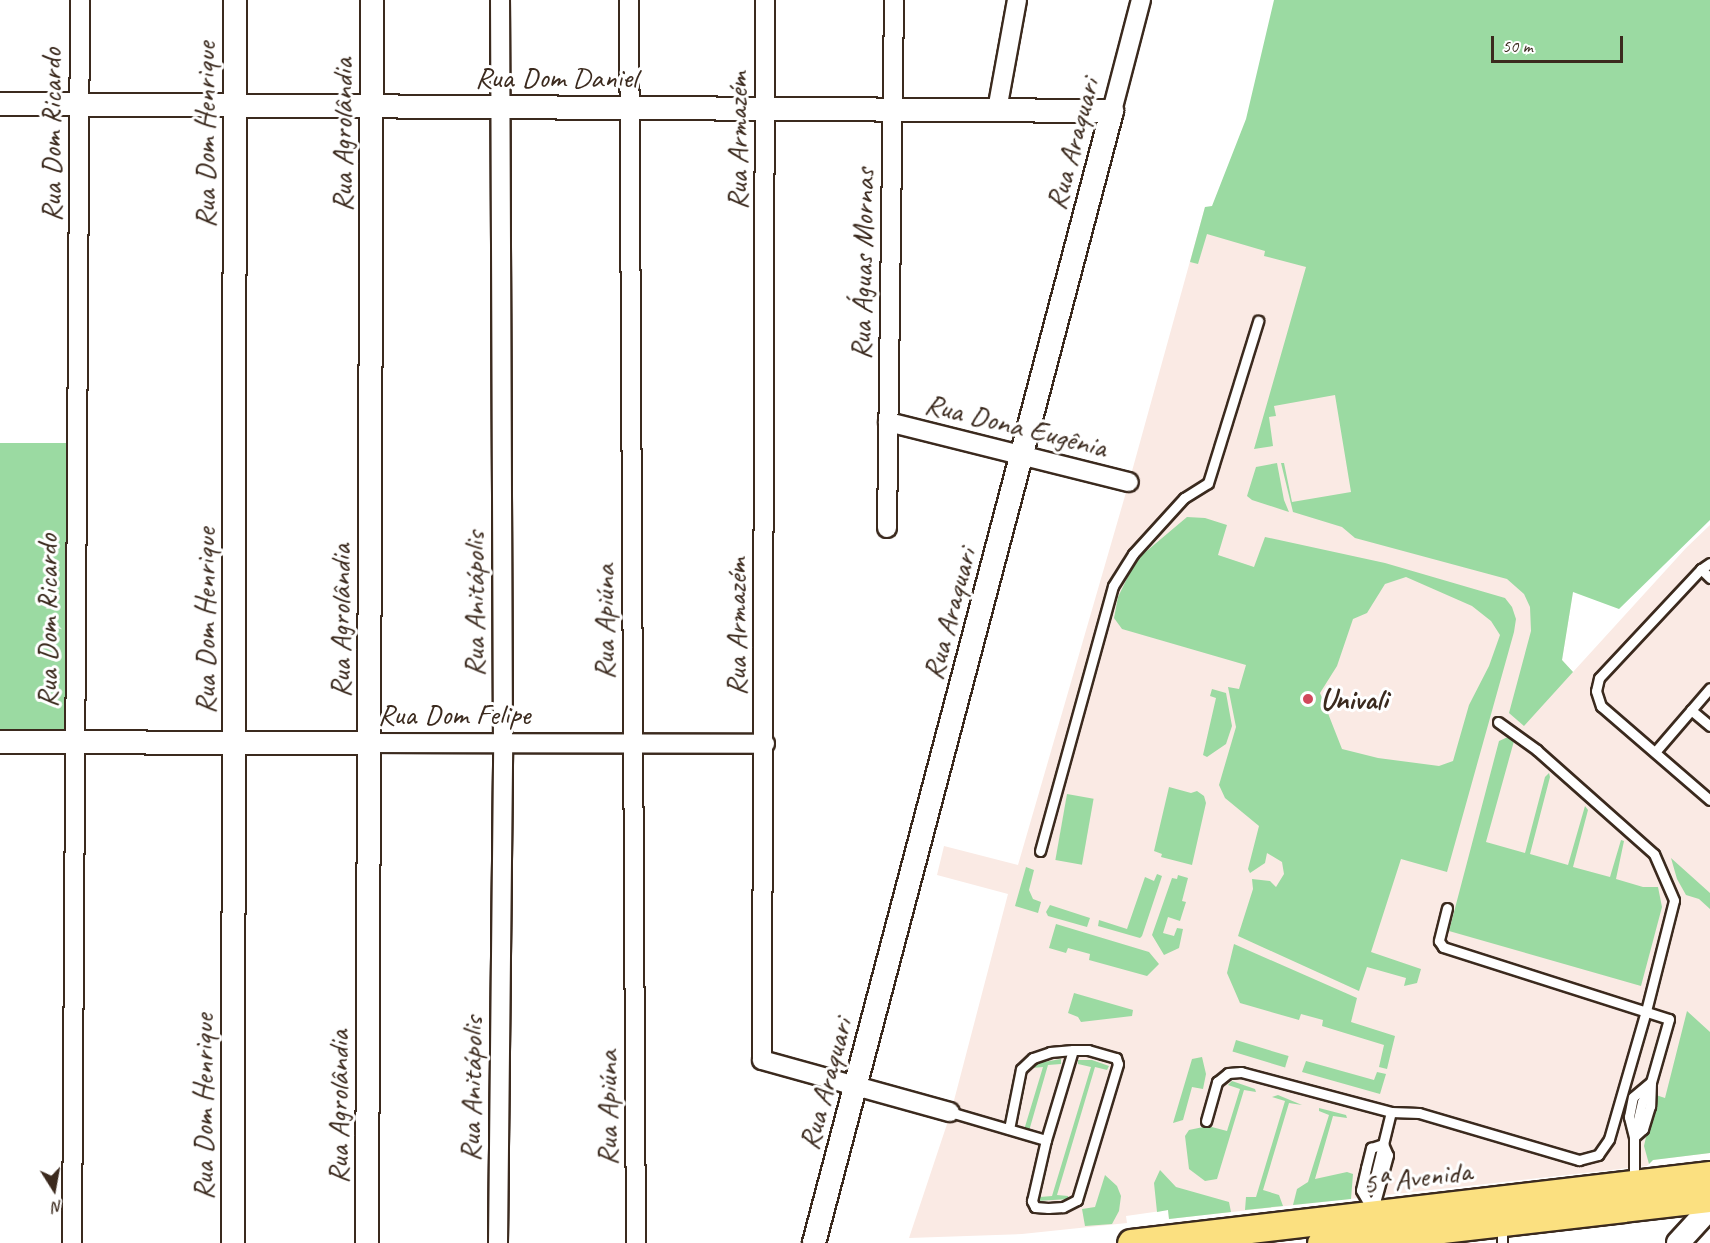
<!DOCTYPE html>
<html>
<head>
<meta charset="utf-8">
<style>
  body { margin:0 }
  #map { position:relative; width:1710px; height:1243px; overflow:hidden; background:#fff; font-family:Caveat,sans-serif }
  div>[style] { position:absolute }
  [style*='--x'] { left:calc(var(--x)*1px); top:calc(var(--y)*1px); width:calc(var(--w)*1px); rotate:calc(var(--a)*1deg) }
  .built>* { inset:0; background:#faeae4 }
  .green>* { inset:0; background:#9bdaa2; transform-origin:0 0 }
  .roads { filter:drop-shadow(2px 0 #3b2a1e) drop-shadow(-2px 0 #3b2a1e) drop-shadow(0 2px #3b2a1e) drop-shadow(0 -2px #3b2a1e) }
  .service>* { height:9px; margin:-4.5px; padding:0 4.5px; transform-origin:4.5px; border-radius:4.5px; background:#fff }
  .minor>* { height:18px; margin:-9px; padding:0 9px; transform-origin:9px; border-radius:9px; background:#fff }
  .tertiary>* { height:22px; margin:-11px; padding:0 11px; transform-origin:11px; border-radius:11px; background:#fff }
  .primary>* { height:27px; margin:-13.5px; padding:0 13.5px; transform-origin:13.5px; border-radius:13.5px; background:#fbe080 }
  .dots>* { width:16px; height:16px; translate:-50% -50%; box-sizing:border-box; border:3px solid #fff; border-radius:50% }
  span { translate:-50% -50%; white-space:nowrap; text-align:center; line-height:1.15; -webkit-text-stroke:6px #fff; paint-order:stroke }
  .street-label { font-size:30px; color:#3b2a1e }
  .poi-label { font-size:30px; color:#3b2a1e; font-weight:700 }
  .left { translate:0 -50%; text-align:left }
  .north { position:absolute; left:24px; top:1159px; width:60px; height:60px; -webkit-text-stroke:4px #fff; paint-order:stroke; rotate:169deg; font-size:16px; font-weight:700; line-height:24px; text-align:center; color:#3b2a1e }
  .north::after { content:''; display:block; margin:auto; width:21px; height:27px; background:#3b2a1e; clip-path:polygon(50% 0,100% 100%,50% 72%,0 100%) }
  .scale { position:absolute; left:1491px; top:36px; width:132px; height:27px; box-sizing:border-box; border:3px solid #3b2a1e; border-top:0; padding-left:8px; font-size:18px; line-height:21px; white-space:nowrap; color:#3b2a1e; -webkit-text-stroke:4px #fff; paint-order:stroke }
</style>
</head>
<body>
<div id="map">
  <div class="built">
    <i style="clip-path:polygon(1205px 207px,1334px 259px,1573px 592px,1562px 660px,1573px 672px,1686px 548px,1710px 525px,1710px 1153px,1653px 1160px,1647px 1166px,1169px 1219px,1168px 1210px,1126px 1216px,1127px 1223px,1022px 1234px,909px 1238px,951px 1112px,1008px 894px,937px 875px,944px 846px,1018px 865px,1129px 482px)"></i>
  </div>
  <div class="green">
    <i style="clip-path:polygon(1274px 0,1710px 0,1710px 520px,1619px 609px,1573px 592px,1562px 660px,1573px 672px,1524px 726px,1509px 713px,1531px 631px,1530px 607px,1524px 594px,1507px 579px,1355px 538px,1342px 527px,1293px 512px,1281px 463px,1284px 463px,1292px 502px,1351px 492px,1335px 395px,1274px 406px,1276px 416px,1269px 417px,1273px 446px,1254px 449px,1306px 267px,1264px 256px,1265px 251px,1207px 234px,1198px 264px,1190px 262px,1205px 207px,1212px 206px,1246px 119px)"></i>
    <i style="left:0;top:443px;width:77px;height:299px"></i>
    <i style="clip-path:polygon(1277px 463px,1284px 500px,1289px 512px,1252px 500px,1247px 496px,1256px 467px)"></i>
    <i style="clip-path:polygon(evenodd,1187px 517px,1205px 518px,1227px 525px,1218px 555px,1254px 567px,1265px 537px,1385px 563px,1505px 598px,1512px 607px,1516px 619px,1514px 632px,1447px 872px,1401px 859px,1371px 952px,1421px 969px,1417px 983px,1404px 986px,1406px 978px,1367px 967px,1359px 991px,1238px 936px,1253px 889px,1252px 879px,1270px 881px,1276px 887px,1284px 874px,1282px 862px,1267px 853px,1265px 863px,1250px 873px,1248px 869px,1259px 826px,1225px 798px,1219px 785px,1236px 727px,1228px 687px,1239px 689px,1246px 665px,1122px 629px,1114px 618px,1118px 597px,1136px 560px,1187px 517px,1406px 577px,1472px 606px,1491px 621px,1500px 635px,1489px 666px,1469px 705px,1453px 761px,1439px 766px,1378px 758px,1342px 749px,1320px 693px,1337px 666px,1353px 619px,1367px 613px,1385px 584px,1406px 577px)"></i>
    <i style="clip-path:polygon(1212px 689px,1226px 693px,1232px 726px,1226px 744px,1207px 757px,1203px 755px,1216px 698px,1210px 696px)"></i>
    <i style="clip-path:polygon(1508px 737px,1514px 741px,1486px 842px,1525px 853px,1545px 777px,1549px 773px,1550px 777px,1530px 854px,1568px 865px,1585px 806px,1588px 810px,1573px 867px,1610px 877px,1621px 840px,1624px 841px,1616px 879px,1643px 887px,1658px 887px,1662px 907px,1641px 986px,1449px 931px,1499px 741px)"></i>
    <i style="clip-path:polygon(1169px 787px,1191px 793px,1197px 791px,1204px 796px,1206px 803px,1192px 865px,1161px 857px,1162px 854px,1154px 851px)"></i>
    <i style="left:1067px;top:794px;width:27px;height:67px;rotate:10deg"></i>
    <i style="clip-path:polygon(1671px 858px,1710px 893px,1710px 909px,1699px 899px,1686px 895px,1677px 879px)"></i>
    <i style="clip-path:polygon(1026px 867px,1034px 870px,1029px 890px,1033px 899px,1041px 902px,1038px 913px,1015px 906px)"></i>
    <i style="clip-path:polygon(1157px 874px,1162px 876px,1142px 936px,1140px 938px,1098px 926px,1099px 920px,1127px 929px,1145px 877px,1154px 881px)"></i>
    <i style="clip-path:polygon(1178px 875px,1188px 878px,1182px 901px,1186px 902px,1180px 921px,1168px 917px,1163px 933px,1174px 936px,1177px 928px,1183px 929px,1179px 948px,1164px 955px,1152px 935px,1172px 878px,1177px 879px)"></i>
    <i style="clip-path:polygon(1050px 905px,1090px 918px,1087px 927px,1048px 916px,1046px 912px)"></i>
    <i style="clip-path:polygon(1056px 924px,1149px 952px,1159px 964px,1147px 976px,1089px 960px,1090px 954px,1068px 948px,1066px 953px,1049px 948px)"></i>
    <i style="clip-path:polygon(1234px 944px,1357px 998px,1351px 1022px,1395px 1036px,1387px 1069px,1379px 1067px,1384px 1045px,1322px 1026px,1323px 1020px,1301px 1014px,1299px 1020px,1240px 1003px,1227px 973px)"></i>
    <i style="clip-path:polygon(1074px 993px,1133px 1010px,1132px 1016px,1081px 1022px,1078px 1017px,1068px 1013px)"></i>
    <i style="clip-path:polygon(1687px 1011px,1710px 1032px,1710px 1153px,1653px 1160px,1649px 1164px,1644px 1146px,1646px 1137px,1656px 1095px,1665px 1098px)"></i>
    <i style="left:1236px;top:1040px;width:55px;height:12px;rotate:17deg"></i>
    <i style="clip-path:polygon(1202px 1057px,1206px 1074px,1203px 1089px,1192px 1087px,1183px 1120px,1173px 1123px,1192px 1059px)"></i>
    <i style="clip-path:polygon(1061px 1059px,1061px 1064px,1048px 1065px,1029px 1131px,1024px 1130px,1043px 1067px,1032px 1068px,1032px 1064px)"></i>
    <i style="clip-path:polygon(1078px 1060px,1092px 1060px,1109px 1066px,1107px 1070px,1095px 1067px,1057px 1195px,1068px 1196px,1069px 1199px,1037px 1201px,1040px 1197px,1052px 1196px,1091px 1067px,1078px 1064px)"></i>
    <i style="clip-path:polygon(1306px 1061px,1374px 1080px,1377px 1072px,1386px 1074px,1380px 1094px,1302px 1072px)"></i>
    <i style="clip-path:polygon(1232px 1081px,1255px 1089px,1256px 1092px,1244px 1090px,1217px 1179px,1205px 1181px,1189px 1169px,1185px 1136px,1189px 1130px,1208px 1126px,1227px 1131px,1240px 1089px,1228px 1085px)"></i>
    <i style="clip-path:polygon(1278px 1095px,1302px 1105px,1289px 1103px,1263px 1190px,1279px 1195px,1283px 1206px,1245px 1210px,1246px 1197px,1256px 1197px,1285px 1101px,1272px 1097px)"></i>
    <i style="clip-path:polygon(1319px 1108px,1346px 1115px,1347px 1118px,1333px 1116px,1315px 1179px,1347px 1172px,1353px 1174px,1351px 1199px,1293px 1205px,1297px 1189px,1308px 1182px,1329px 1115px,1319px 1111px)"></i>
    <i style="clip-path:polygon(1160px 1170px,1176px 1187px,1229px 1202px,1231px 1212px,1169px 1219px,1168px 1210px,1157px 1212px,1154px 1183px)"></i>
    <i style="clip-path:polygon(1105px 1175px,1117px 1186px,1121px 1196px,1119px 1211px,1112px 1224px,1085px 1226px,1082px 1209px,1095px 1207px)"></i>
  </div>
  <div class="roads">
    <div class="service">
      <i style="--x:1710;--y:563;--w:11;--a:146"></i>
      <i style="--x:1701;--y:569;--w:149;--a:133.1"></i>
      <i style="--x:1599;--y:678;--w:13;--a:103"></i>
      <i style="--x:1596;--y:691;--w:16;--a:72"></i>
      <i style="--x:1601;--y:706;--w:144;--a:40.8"></i>
      <i style="--x:1701;--y:569;--w:13;--a:45"></i>
      <i style="--x:1691;--y:710;--w:25;--a:40"></i>
      <i style="--x:1655;--y:752;--w:84;--a:-49.3"></i>
      <i style="--x:1040;--y:851;--w:275;--a:-74.6"></i>
      <i style="--x:1113;--y:586;--w:38;--a:-58"></i>
      <i style="--x:1133;--y:554;--w:76;--a:-47.7"></i>
      <i style="--x:1184;--y:498;--w:28;--a:-32"></i>
      <i style="--x:1208;--y:483;--w:170;--a:-72.8"></i>
      <i style="--x:1447;--y:908;--w:34;--a:104"></i>
      <i style="--x:1439;--y:941;--w:7;--a:56"></i>
      <i style="--x:1443;--y:947;--w:237;--a:17.7"></i>
      <i style="--x:1669;--y:1019;--w:66;--a:105.9"></i>
      <i style="--x:1651;--y:1082;--w:22;--a:114"></i>
      <i style="--x:1642;--y:1102;--w:36;--a:103"></i>
      <i style="--x:1634;--y:1137;--w:45;--a:90"></i>
      <i style="--x:1651;--y:1082;--w:24;--a:92"></i>
      <i style="--x:1650;--y:1106;--w:24;--a:107"></i>
      <i style="--x:1643;--y:1129;--w:12;--a:138"></i>
      <i style="--x:1634;--y:1137;--w:21;--a:-104"></i>
      <i style="--x:1629;--y:1117;--w:20;--a:-79"></i>
      <i style="--x:1633;--y:1097;--w:23;--a:-40"></i>
      <i style="--x:950;--y:1112;--w:100;--a:16.3"></i>
      <i style="--x:1206;--y:1121;--w:41;--a:-74.2"></i>
      <i style="--x:1217;--y:1082;--w:14;--a:-39"></i>
      <i style="--x:1228;--y:1073;--w:13;--a:-4"></i>
      <i style="--x:1241;--y:1072;--w:155;--a:14.9"></i>
      <i style="--x:1391;--y:1112;--w:28;--a:2"></i>
      <i style="--x:1419;--y:1113;--w:167;--a:16.4"></i>
      <i style="--x:1579;--y:1160;--w:20;--a:-15"></i>
      <i style="--x:1598;--y:1155;--w:19;--a:-55"></i>
      <i style="--x:1609;--y:1139;--w:133;--a:-73.9"></i>
      <i style="--x:1646;--y:1011;--w:114;--a:-75.8"></i>
      <i style="--x:1674;--y:900;--w:50;--a:-113.5"></i>
      <i style="--x:1654;--y:854;--w:157;--a:-138.4"></i>
      <i style="--x:1537;--y:750;--w:48;--a:-144.3"></i>
      <i style="--x:1009;--y:1129;--w:61;--a:-78.7"></i>
      <i style="--x:1021;--y:1069;--w:16;--a:-43"></i>
      <i style="--x:1033;--y:1058;--w:18;--a:-19"></i>
      <i style="--x:1050;--y:1052;--w:23;--a:-5"></i>
      <i style="--x:1073;--y:1050;--w:15;--a:0"></i>
      <i style="--x:1088;--y:1050;--w:29;--a:16"></i>
      <i style="--x:1116;--y:1058;--w:6;--a:72"></i>
      <i style="--x:1118;--y:1064;--w:142;--a:106.8"></i>
      <i style="--x:1077;--y:1200;--w:16;--a:153"></i>
      <i style="--x:1063;--y:1207;--w:15;--a:176"></i>
      <i style="--x:1048;--y:1208;--w:13;--a:-176"></i>
      <i style="--x:1035;--y:1207;--w:7;--a:-117"></i>
      <i style="--x:1032;--y:1201;--w:63;--a:-77.1"></i>
      <i style="--x:1046;--y:1140;--w:94;--a:-73.3"></i>
      <i style="--x:1383;--y:1144;--w:12;--a:66"></i>
      <i style="--x:1388;--y:1155;--w:46;--a:105.3"></i>
      <i style="--x:1376;--y:1199;--w:9;--a:144"></i>
      <i style="--x:1369;--y:1204;--w:16;--a:-120"></i>
      <i style="--x:1361;--y:1190;--w:23;--a:-77"></i>
      <i style="--x:1366;--y:1168;--w:21;--a:-76"></i>
      <i style="--x:1371;--y:1148;--w:13;--a:-18"></i>
      <i style="--x:1374;--y:1181;--w:71;--a:-76.2"></i>
      <i style="--x:1502;--y:1243;--w:18;--a:-90"></i>
    </div>
    <div class="minor">
      <i style="--x:629;--y:0;--w:1243;--a:89.68"></i>
      <i style="--x:765;--y:0;--w:1060;--a:90.16"></i>
      <i style="--x:762;--y:1060;--w:195;--a:15.5"></i>
      <i style="--x:997;--y:110;--w:112;--a:-79.7"></i>
      <i style="--x:1112;--y:111;--w:115;--a:-75.4"></i>
      <i style="--x:888;--y:422;--w:248;--a:14"></i>
      <i style="--x:887;--y:528;--w:528;--a:-89.24"></i>
      <i style="--x:369;--y:743;--w:396;--a:0.1"></i>
      <i style="--x:72;--y:1243;--w:1243;--a:-89.63"></i>
      <i style="--x:498;--y:1243;--w:499;--a:-89.4"></i>
      <i style="--x:503;--y:744;--w:744;--a:-90.23"></i>
    </div>
    <div class="tertiary">
      <i style="--x:0;--y:104;--w:1112;--a:0.36"></i>
      <i style="--x:1112;--y:111;--w:1171;--a:104.75"></i>
      <i style="--x:0;--y:742;--w:369;--a:0.2"></i>
      <i style="--x:233;--y:1243;--w:1243;--a:-89.91"></i>
      <i style="--x:367;--y:1243;--w:1243;--a:-89.77"></i>
      <i style="--x:1678;--y:1243;--w:47;--a:-47.6"></i>
    </div>
    <div class="primary">
      <i style="--x:1131;--y:1243;--w:583;--a:-6.7"></i>
      <i style="--x:1321;--y:1243;--w:392;--a:-6.6"></i>
    </div>
  </div>
  <div class="dots">
    <i style="left:1308px;top:699px;background:#d1495b"></i>
  </div>
  <div class="street-label">
    <span style="left:556px;top:77px">Rua Dom Daniel</span>
    <span style="left:51px;top:135px;rotate:-90deg">Rua Dom Ricardo</span>
    <span style="left:205px;top:135px;rotate:-90deg">Rua Dom Henrique</span>
    <span style="left:342px;top:135px;rotate:-90deg">Rua Agrolândia</span>
    <span style="left:737px;top:141px;rotate:-90deg">Rua Armazém</span>
    <span style="left:1072px;top:144px;rotate:-75deg">Rua Araquari</span>
    <span style="left:862px;top:264px;rotate:-89deg">Rua Águas Mornas</span>
    <span style="left:1016px;top:425px;rotate:14deg">Rua Dona Eugênia</span>
    <span style="left:474px;top:604px;rotate:-90deg">Rua Anitápolis</span>
    <span style="left:949px;top:614px;rotate:-75deg">Rua Araquari</span>
    <span style="left:47px;top:621px;rotate:-90deg">Rua Dom Ricardo</span>
    <span style="left:205px;top:621px;rotate:-90deg">Rua Dom Henrique</span>
    <span style="left:340px;top:621px;rotate:-90deg">Rua Agrolândia</span>
    <span style="left:604px;top:622px;rotate:-90deg">Rua Apiúna</span>
    <span style="left:736px;top:627px;rotate:-90deg">Rua Armazém</span>
    <span style="left:454px;top:714px">Rua Dom Felipe</span>
    <span style="left:825px;top:1084px;rotate:-75deg">Rua Araquari</span>
    <span style="left:471px;top:1089px;rotate:-89deg">Rua Anitápolis</span>
    <span style="left:203px;top:1107px;rotate:-90deg">Rua Dom Henrique</span>
    <span style="left:338px;top:1107px;rotate:-90deg">Rua Agrolândia</span>
    <span style="left:607px;top:1108px;rotate:-90deg">Rua Apiúna</span>
    <span style="left:1417px;top:1177px;rotate:-7deg">5ª Avenida</span>
  </div>
  <div class="poi-label">
    <span class="left" style="left:1320px;top:699px">Univali</span>
  </div>
  <div class="north">N</div>
  <div class="scale">50 m</div>
</div>
</body>
</html>
